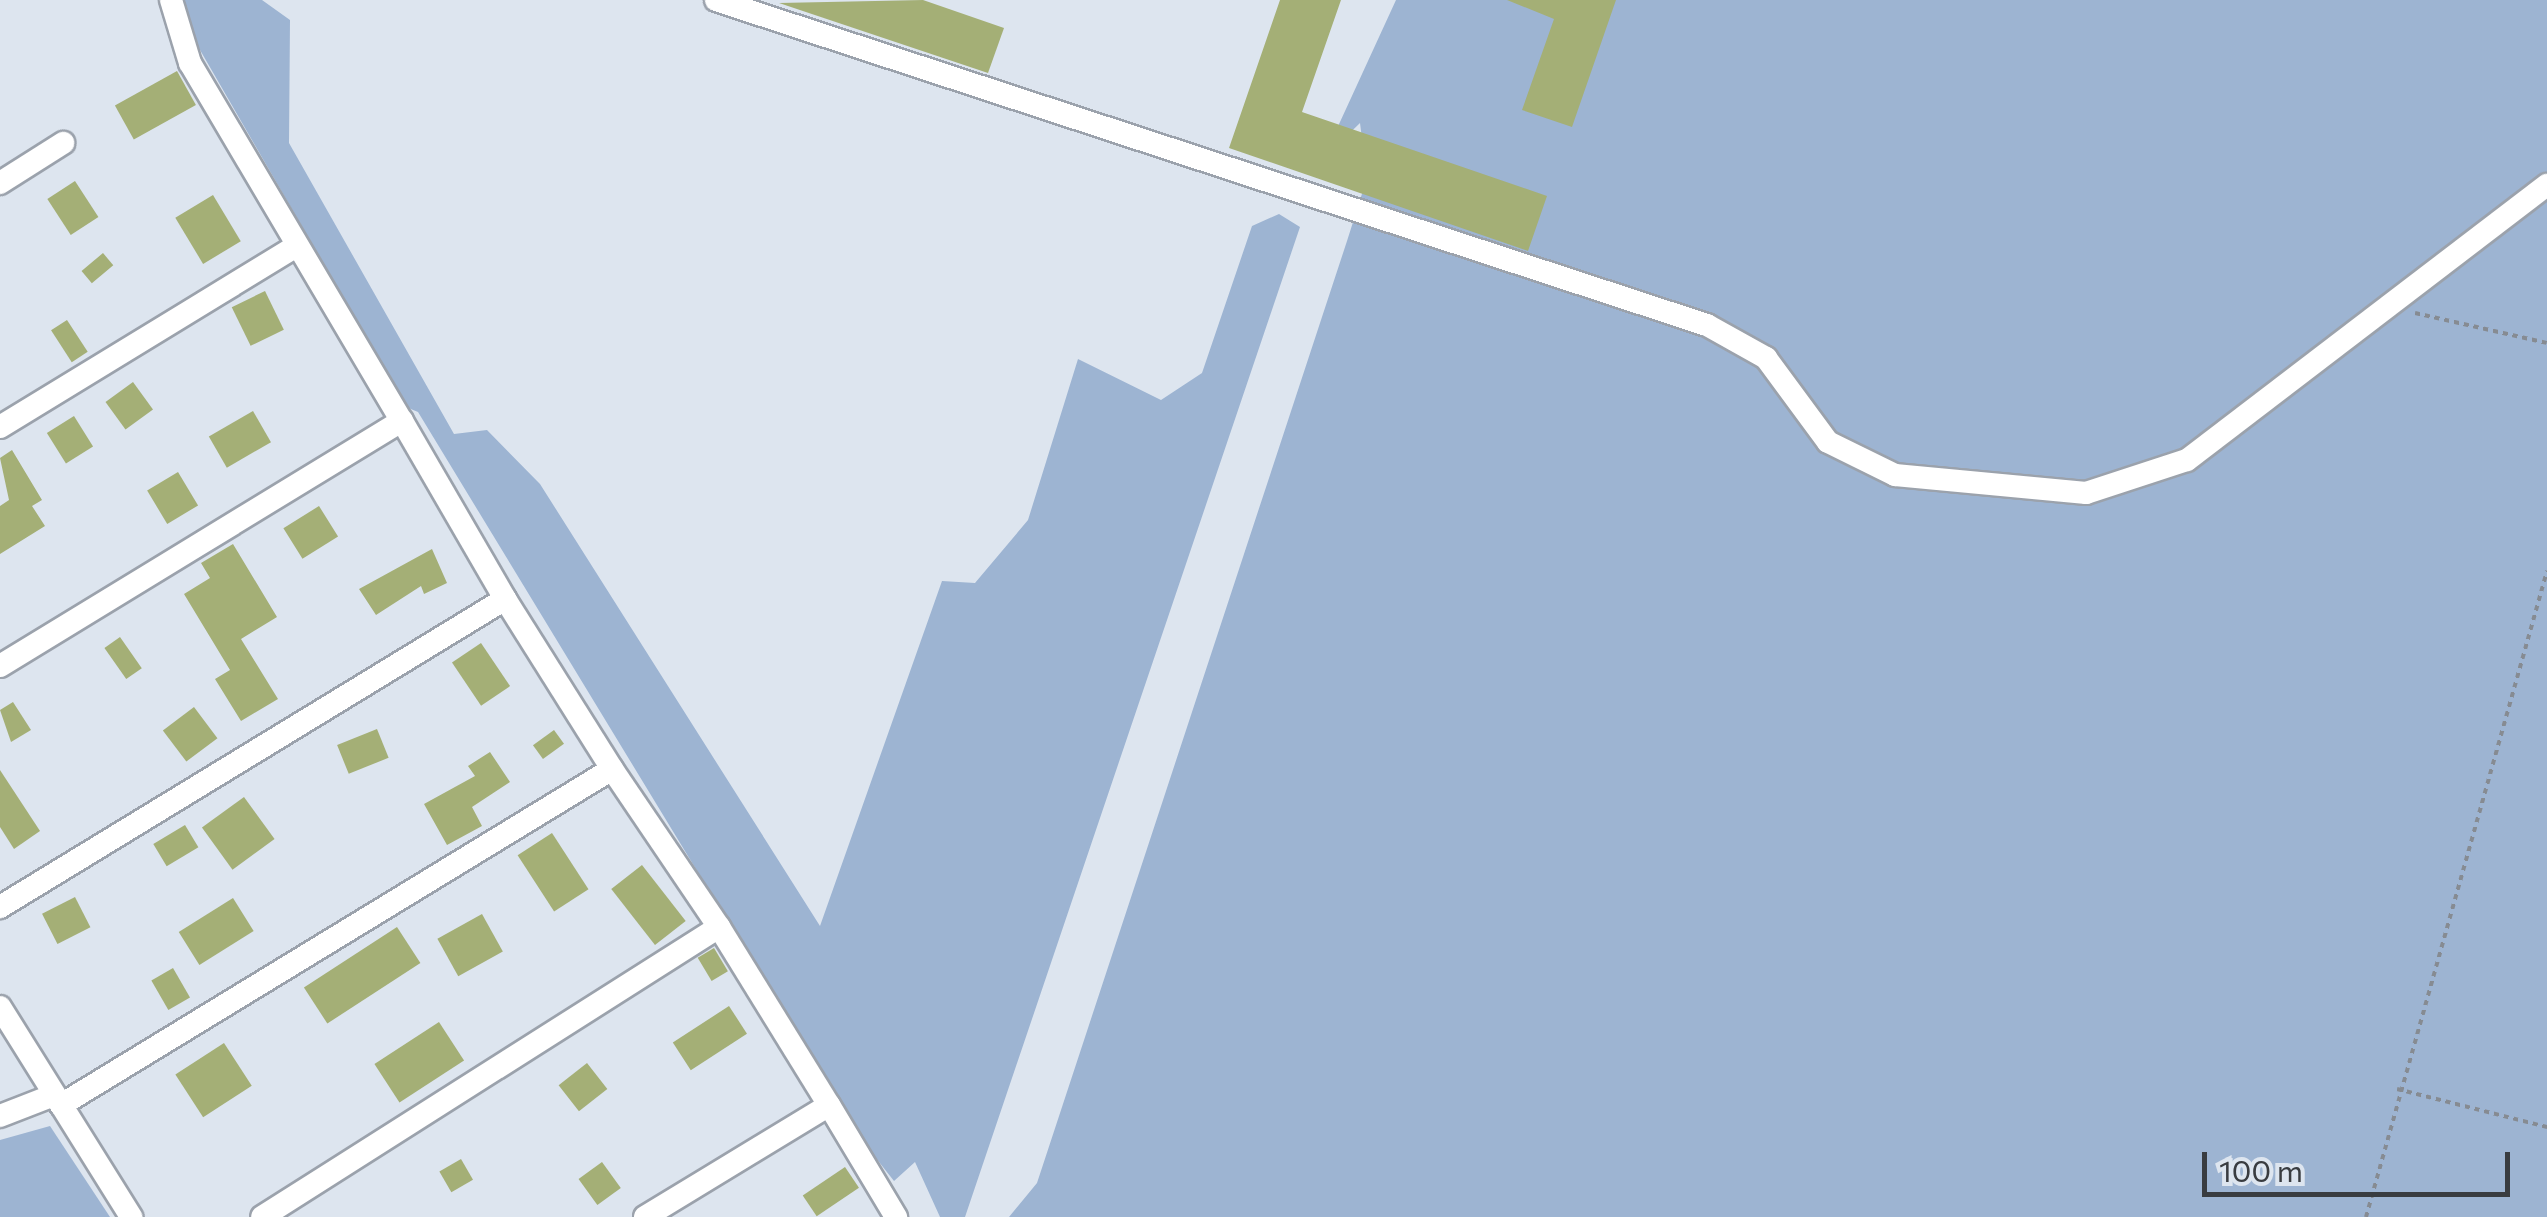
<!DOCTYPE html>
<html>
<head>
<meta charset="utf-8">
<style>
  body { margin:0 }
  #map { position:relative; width:2547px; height:1217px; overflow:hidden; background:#dde5ef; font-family:Commissioner,sans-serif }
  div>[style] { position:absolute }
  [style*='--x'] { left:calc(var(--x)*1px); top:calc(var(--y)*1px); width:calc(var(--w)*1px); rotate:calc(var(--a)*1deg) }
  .green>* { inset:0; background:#9db4d2 }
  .building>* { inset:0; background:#a4af76; transform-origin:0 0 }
  .path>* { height:4px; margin-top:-2px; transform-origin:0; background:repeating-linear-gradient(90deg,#868b92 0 5px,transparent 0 10px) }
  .roads { filter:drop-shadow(2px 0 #9ba2ac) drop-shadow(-2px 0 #9ba2ac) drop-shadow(0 2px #9ba2ac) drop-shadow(0 -2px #9ba2ac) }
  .minor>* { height:22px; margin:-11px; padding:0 11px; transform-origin:11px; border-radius:11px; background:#fff }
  span { translate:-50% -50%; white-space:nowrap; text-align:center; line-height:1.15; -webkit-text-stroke:10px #dde5ef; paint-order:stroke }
  .scale { position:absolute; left:2202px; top:1152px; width:308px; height:45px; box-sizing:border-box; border:5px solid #393c40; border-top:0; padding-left:12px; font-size:30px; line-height:35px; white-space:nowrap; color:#393c40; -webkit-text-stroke:8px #dde5ef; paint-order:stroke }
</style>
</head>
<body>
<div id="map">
  <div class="green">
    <i style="clip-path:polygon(182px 0,262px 0,290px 20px,289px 143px,454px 434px,487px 430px,540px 484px,820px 926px,942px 581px,975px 583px,1028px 520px,1078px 359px,1161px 400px,1202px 373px,1252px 226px,1279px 214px,1300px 227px,965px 1217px,940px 1217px,915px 1162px,894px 1181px,857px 1134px,418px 412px,406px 407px,196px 43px)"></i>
    <i style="clip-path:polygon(1396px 0,2547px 0,2547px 1217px,1009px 1217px,1037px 1183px,1347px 241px,1367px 178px,1360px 123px,1323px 159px)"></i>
    <i style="clip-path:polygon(50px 1126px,110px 1217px,0 1217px,0 1140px)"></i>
  </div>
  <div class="building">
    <i style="clip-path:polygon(923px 0,1004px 28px,988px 73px,779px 3px)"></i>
    <i style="clip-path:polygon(1280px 0,1341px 0,1302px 112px,1547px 196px,1528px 251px,1229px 148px)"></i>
    <i style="clip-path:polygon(1616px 0,1572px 127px,1522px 110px,1554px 19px,1507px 0)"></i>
    <i style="left:177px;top:71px;width:39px;height:71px;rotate:61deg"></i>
    <i style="left:75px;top:181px;width:43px;height:33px;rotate:57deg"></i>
    <i style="left:213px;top:195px;width:54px;height:44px;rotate:59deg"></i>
    <i style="left:103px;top:253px;width:16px;height:28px;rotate:50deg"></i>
    <i style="left:265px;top:291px;width:43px;height:37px;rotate:64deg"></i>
    <i style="left:67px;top:320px;width:38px;height:19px;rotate:57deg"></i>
    <i style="left:133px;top:382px;width:34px;height:34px;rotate:54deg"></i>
    <i style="left:253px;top:411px;width:36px;height:51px;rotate:60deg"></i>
    <i style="left:74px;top:416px;width:36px;height:32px;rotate:58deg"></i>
    <i style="clip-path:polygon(12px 450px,42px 500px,32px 506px,45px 526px,0 554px,0 506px,9px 500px,0 458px)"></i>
    <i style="left:178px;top:472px;width:39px;height:36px;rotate:59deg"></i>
    <i style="left:319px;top:506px;width:36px;height:42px;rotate:58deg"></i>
    <i style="clip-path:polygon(233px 544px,277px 617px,241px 639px,278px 699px,241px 721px,215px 679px,230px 670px,184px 594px,210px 578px,201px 563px)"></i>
    <i style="clip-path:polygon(432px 549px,447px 583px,424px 594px,421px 586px,376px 615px,359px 589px)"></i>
    <i style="left:120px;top:637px;width:38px;height:19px;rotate:55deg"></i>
    <i style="left:481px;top:643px;width:52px;height:35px;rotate:56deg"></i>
    <i style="clip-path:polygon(13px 702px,31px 730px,11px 742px,0 710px)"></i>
    <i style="left:194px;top:707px;width:39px;height:39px;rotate:53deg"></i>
    <i style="left:377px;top:729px;width:31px;height:43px;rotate:68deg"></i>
    <i style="left:554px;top:730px;width:17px;height:26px;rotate:54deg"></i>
    <i style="clip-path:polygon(490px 752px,510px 782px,472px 807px,482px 826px,447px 845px,424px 804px,475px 776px,468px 766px)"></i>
    <i style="clip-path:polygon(0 770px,40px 831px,14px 849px,0 827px)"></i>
    <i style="left:244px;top:797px;width:52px;height:52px;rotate:54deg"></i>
    <i style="left:185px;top:825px;width:26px;height:37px;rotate:59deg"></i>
    <i style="left:552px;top:833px;width:67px;height:41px;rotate:57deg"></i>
    <i style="left:642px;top:865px;width:71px;height:39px;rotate:52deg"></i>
    <i style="left:75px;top:897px;width:34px;height:37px;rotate:63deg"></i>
    <i style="left:233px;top:898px;width:39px;height:64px;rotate:58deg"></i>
    <i style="left:482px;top:914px;width:43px;height:51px;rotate:61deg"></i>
    <i style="left:397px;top:927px;width:43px;height:111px;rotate:57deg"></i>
    <i style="left:714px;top:948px;width:27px;height:19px;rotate:59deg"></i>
    <i style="left:173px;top:968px;width:34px;height:25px;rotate:60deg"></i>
    <i style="left:729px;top:1006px;width:33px;height:67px;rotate:57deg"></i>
    <i style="left:439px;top:1022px;width:46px;height:77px;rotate:57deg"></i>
    <i style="left:224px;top:1043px;width:51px;height:58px;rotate:57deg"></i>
    <i style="left:587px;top:1063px;width:33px;height:36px;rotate:52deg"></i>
    <i style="left:461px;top:1159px;width:24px;height:25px;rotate:60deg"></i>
    <i style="left:602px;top:1162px;width:32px;height:29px;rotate:54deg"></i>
    <i style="left:845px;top:1167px;width:25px;height:51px;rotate:56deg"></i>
  </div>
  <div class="path">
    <i style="--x:2415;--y:313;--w:135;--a:12.8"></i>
    <i style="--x:2397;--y:1089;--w:155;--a:14.2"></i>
    <i style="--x:2366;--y:1217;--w:671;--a:-74.35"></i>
  </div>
  <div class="roads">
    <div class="minor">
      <i style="--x:171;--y:0;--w:66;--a:73.2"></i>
      <i style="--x:190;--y:63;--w:416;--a:59.4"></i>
      <i style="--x:716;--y:0;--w:1043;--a:18.16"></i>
      <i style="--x:1707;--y:325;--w:68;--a:29.2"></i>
      <i style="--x:1766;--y:358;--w:104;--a:53.6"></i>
      <i style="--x:1828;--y:442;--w:75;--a:26.2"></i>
      <i style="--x:1895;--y:475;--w:192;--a:5.4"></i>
      <i style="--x:2086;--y:493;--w:106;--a:-18.1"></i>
      <i style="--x:2187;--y:460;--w:453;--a:-37.4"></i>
      <i style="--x:0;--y:183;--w:75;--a:-32.4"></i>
      <i style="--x:0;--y:427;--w:347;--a:-31.4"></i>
      <i style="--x:505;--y:599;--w:201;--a:57.8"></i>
      <i style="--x:0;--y:666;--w:471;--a:-31.4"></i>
      <i style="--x:402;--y:421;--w:206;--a:59.9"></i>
      <i style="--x:505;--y:599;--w:592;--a:148.62"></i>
      <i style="--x:719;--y:927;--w:209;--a:58.3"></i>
      <i style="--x:0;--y:1007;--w:248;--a:58"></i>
      <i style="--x:61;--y:1105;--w:645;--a:-31.37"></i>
      <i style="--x:612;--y:769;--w:191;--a:55.9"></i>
      <i style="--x:719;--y:927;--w:541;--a:147.6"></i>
      <i style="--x:0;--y:1116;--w:58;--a:-21.3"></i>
      <i style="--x:645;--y:1217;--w:215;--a:-31.3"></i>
      <i style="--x:829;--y:1105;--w:131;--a:59.1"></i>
    </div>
  </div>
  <div class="scale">100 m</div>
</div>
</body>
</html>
